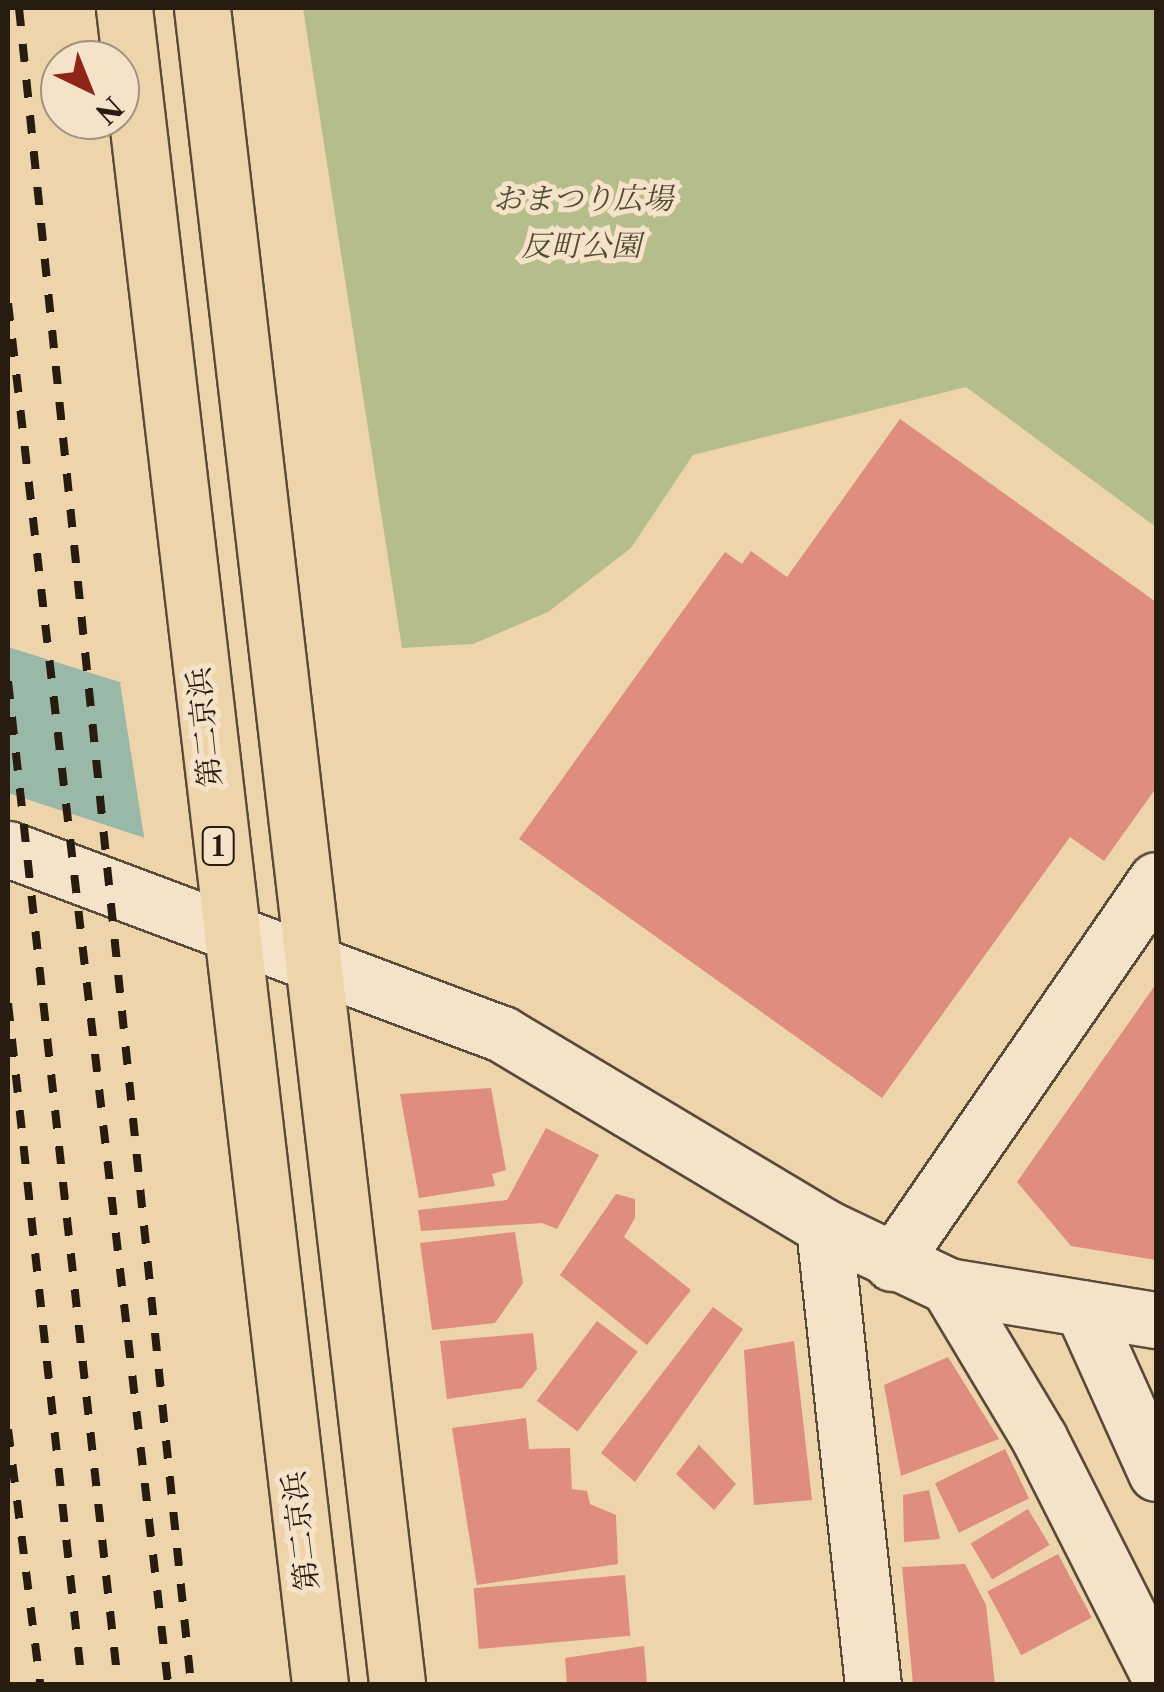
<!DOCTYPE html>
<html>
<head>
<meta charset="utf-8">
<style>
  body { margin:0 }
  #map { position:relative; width:1164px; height:1692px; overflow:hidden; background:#eed4ab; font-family:"Libre Caslon Text","Noto Serif JP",serif }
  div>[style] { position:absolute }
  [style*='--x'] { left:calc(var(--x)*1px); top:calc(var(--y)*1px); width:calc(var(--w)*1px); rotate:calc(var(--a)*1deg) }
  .green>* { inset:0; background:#b5bd8b }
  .water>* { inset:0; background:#99b8a7 }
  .pier>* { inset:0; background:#eed4ab }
  .building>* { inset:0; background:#de8d7e; transform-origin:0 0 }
  .roads { filter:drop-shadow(2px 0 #5a4a38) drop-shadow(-2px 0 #5a4a38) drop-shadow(0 2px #5a4a38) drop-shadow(0 -2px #5a4a38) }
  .street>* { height:55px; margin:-27.5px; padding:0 27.5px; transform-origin:27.5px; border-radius:27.5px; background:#f4e3c8 }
  .secondary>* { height:55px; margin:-27.5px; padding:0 27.5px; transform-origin:27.5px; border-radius:27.5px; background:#f4e3c8 }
  .highway>* { height:55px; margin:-27.5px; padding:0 27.5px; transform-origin:27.5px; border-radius:27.5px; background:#eed4ab }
  .rail>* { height:8px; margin-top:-4px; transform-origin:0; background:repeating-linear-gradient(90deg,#281c11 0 18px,transparent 0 36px) }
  span { translate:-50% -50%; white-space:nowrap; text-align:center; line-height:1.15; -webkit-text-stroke:10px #f4e3c8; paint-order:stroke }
  .shield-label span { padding:2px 8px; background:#f4e3c8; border:2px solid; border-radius:8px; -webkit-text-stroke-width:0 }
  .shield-label { font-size:28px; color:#281c11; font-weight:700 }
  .park-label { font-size:30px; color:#524c36; font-style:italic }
  .street-label { font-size:30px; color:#281c11 }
  .frame { position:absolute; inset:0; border:10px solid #281c11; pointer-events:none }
  .north { position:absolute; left:40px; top:40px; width:100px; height:100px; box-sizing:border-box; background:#f4e3c8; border:2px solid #a2937f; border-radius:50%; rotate:137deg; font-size:28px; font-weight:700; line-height:40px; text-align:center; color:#281c11 }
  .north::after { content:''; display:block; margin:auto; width:35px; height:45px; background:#8f2418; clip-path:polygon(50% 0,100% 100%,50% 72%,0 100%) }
</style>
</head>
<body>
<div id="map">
  <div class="green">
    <i style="clip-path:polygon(303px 8px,1156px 8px,1156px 527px,966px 387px,693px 455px,631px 548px,548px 612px,473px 644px,402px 648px)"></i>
  </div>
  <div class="water">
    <i style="clip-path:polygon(8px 647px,126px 684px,145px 838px,8px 793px)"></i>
  </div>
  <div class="pier">
    <i style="clip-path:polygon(128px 680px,150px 837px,145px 843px,120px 683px)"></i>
  </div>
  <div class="building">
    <i style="clip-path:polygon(900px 419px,1156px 602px,1156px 788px,1104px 861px,1070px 837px,882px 1098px,519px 839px,725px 552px,742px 564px,751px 551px,787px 577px)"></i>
    <i style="clip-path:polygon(1156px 984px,1156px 1260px,1071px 1246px,1017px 1182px)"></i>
    <i style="clip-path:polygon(491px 1088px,506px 1170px,492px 1174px,495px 1186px,419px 1198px,400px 1094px)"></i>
    <i style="clip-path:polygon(546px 1128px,599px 1155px,557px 1229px,542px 1223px,421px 1231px,418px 1210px,507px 1200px)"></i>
    <i style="clip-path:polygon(616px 1194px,635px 1199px,635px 1218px,624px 1237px,691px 1290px,647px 1345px,560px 1275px)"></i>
    <i style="clip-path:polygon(515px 1232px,523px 1283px,495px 1323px,432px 1330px,420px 1243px)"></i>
    <i style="clip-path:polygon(713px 1307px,743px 1329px,635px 1482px,601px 1453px)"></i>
    <i style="left:597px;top:1321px;width:51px;height:100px;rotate:37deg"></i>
    <i style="clip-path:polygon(533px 1333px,537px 1369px,522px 1388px,447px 1399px,440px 1341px)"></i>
    <i style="clip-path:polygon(794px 1341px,812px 1500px,754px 1505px,744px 1350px)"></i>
    <i style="clip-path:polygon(948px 1357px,999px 1439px,901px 1476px,884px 1385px)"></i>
    <i style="clip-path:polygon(526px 1418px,529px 1449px,570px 1448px,572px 1489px,587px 1491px,590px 1504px,616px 1515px,618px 1564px,477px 1585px,452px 1428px)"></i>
    <i style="clip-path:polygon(699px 1445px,736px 1484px,714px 1510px,676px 1474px)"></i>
    <i style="left:1005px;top:1449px;width:55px;height:78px;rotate:64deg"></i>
    <i style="clip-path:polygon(929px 1490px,940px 1539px,904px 1542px,903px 1495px)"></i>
    <i style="left:1028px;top:1509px;width:42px;height:67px;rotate:59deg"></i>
    <i style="left:1058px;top:1554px;width:72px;height:80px;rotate:62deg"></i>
    <i style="clip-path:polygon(965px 1564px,986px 1605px,995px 1684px,913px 1684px,902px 1567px)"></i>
    <i style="left:625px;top:1575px;width:61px;height:152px;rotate:85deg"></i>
    <i style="clip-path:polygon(644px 1646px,647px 1684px,567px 1684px,565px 1658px)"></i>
  </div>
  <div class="roads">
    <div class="street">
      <i style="--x:892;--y:1263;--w:465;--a:-55.4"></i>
      <i style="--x:948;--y:1286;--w:177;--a:59.1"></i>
      <i style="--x:1039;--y:1438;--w:260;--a:63.2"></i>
      <i style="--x:1082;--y:1308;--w:181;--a:65.8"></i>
    </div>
    <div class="secondary">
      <i style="--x:8;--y:849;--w:528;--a:20.53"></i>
      <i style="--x:502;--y:1034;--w:375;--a:30.9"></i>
      <i style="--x:824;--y:1227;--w:137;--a:25.4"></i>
      <i style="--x:948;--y:1286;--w:211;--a:9.3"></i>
      <i style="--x:824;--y:1227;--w:460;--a:83.9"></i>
    </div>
    <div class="highway">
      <i style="--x:124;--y:8;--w:1687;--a:83.33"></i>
      <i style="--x:202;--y:8;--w:1687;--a:83.36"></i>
    </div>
  </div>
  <div class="rail">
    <i style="--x:19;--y:8;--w:1685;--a:84.14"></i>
    <i style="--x:8;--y:303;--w:1390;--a:83.39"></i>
    <i style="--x:8;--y:681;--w:1009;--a:83.74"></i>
    <i style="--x:8;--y:1003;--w:685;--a:83.8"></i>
    <i style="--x:8;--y:1429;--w:257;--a:82.8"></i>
  </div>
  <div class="shield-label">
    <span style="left:218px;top:846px">1</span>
  </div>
  <div class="park-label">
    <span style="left:583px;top:199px">おまつり広場</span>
    <span style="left:581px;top:246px">反町公園</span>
  </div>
  <div class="street-label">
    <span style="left:205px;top:727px;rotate:-96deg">第二京浜</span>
    <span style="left:301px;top:1531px;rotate:-97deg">第二京浜</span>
  </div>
  <div class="frame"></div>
  <div class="north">N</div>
</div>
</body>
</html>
